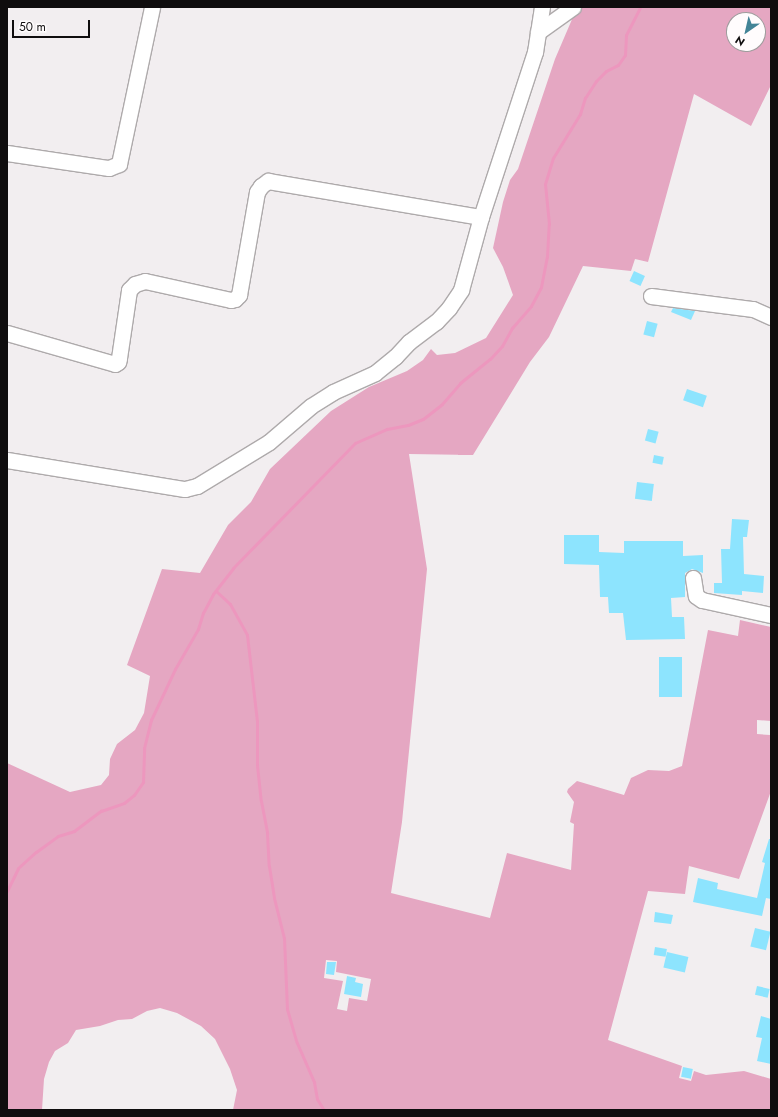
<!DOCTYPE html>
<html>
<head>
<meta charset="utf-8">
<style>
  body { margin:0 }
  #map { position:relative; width:778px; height:1117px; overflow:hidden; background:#f2eef0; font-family:Jost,sans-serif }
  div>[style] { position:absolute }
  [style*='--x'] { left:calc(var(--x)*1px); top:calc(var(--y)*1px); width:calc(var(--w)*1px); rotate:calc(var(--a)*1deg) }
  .green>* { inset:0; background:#e5a7c2 }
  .stream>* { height:3px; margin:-1.5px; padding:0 1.5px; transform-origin:1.5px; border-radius:1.5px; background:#ed97be }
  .building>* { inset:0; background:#8de4fe; transform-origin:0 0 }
  .roads { filter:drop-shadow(1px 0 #aeaaab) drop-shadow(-1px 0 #aeaaab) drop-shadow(0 1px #aeaaab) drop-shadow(0 -1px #aeaaab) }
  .minor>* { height:15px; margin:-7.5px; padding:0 7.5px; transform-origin:7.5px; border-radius:7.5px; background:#fff }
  span { translate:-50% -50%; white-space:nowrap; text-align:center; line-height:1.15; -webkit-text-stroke:3.5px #fffcfd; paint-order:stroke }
  .frame { position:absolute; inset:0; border:8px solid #0f0d0e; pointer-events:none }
  .north { position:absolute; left:726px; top:12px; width:40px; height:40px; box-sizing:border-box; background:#fffcfd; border:1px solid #9f9c9d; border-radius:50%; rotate:214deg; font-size:11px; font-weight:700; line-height:16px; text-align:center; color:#0f0d0e }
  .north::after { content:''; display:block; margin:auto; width:14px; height:18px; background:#438497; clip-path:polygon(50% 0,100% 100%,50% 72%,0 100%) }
  .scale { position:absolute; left:12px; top:20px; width:78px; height:18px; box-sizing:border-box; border:2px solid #0f0d0e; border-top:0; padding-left:5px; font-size:12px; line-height:14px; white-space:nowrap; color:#0f0d0e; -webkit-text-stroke:3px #fffcfd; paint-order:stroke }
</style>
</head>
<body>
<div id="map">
  <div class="green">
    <i style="clip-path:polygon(evenodd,580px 7px,771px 7px,771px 85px,751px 126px,694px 94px,648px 262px,635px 259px,631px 271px,583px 266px,549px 337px,530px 362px,473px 455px,409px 454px,427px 569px,402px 822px,391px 893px,490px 918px,507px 853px,571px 870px,574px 824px,570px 822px,574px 802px,567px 792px,568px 789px,577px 781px,624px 795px,631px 778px,648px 770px,669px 771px,682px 766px,708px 630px,738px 636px,740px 620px,771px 627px,771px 791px,739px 879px,689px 866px,685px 894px,648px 891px,608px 1040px,682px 1066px,679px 1078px,691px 1081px,694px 1071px,706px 1075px,744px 1071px,771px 1079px,771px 1110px,233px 1110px,237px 1090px,230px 1069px,215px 1039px,201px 1026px,177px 1013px,160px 1008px,147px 1011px,132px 1019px,118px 1020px,100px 1026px,76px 1030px,68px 1043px,55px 1051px,49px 1062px,44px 1079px,42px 1110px,7px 1110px,7px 763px,70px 792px,101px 785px,109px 775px,110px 759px,117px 744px,135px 730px,144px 713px,150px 676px,127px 665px,162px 569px,200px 573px,228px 525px,251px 502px,270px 469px,331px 411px,369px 387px,407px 371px,423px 360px,431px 349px,437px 355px,455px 353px,486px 338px,513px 295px,503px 267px,493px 248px,503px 202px,510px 180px,518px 169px,555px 59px,573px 17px,580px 7px,734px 20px,758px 20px,758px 44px,734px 44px,734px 20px,580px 7px,757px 720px,771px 721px,770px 735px,757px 734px,757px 720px,580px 7px,326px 960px,337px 961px,336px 972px,371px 979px,367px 1001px,349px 998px,347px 1011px,337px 1009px,343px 981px,324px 978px,326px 960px)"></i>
  </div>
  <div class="stream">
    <i style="--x:216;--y:591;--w:19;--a:43"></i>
    <i style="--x:230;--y:604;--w:35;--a:61"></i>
    <i style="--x:247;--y:635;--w:87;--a:83.4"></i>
    <i style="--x:257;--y:721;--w:44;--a:90"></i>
    <i style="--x:257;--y:765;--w:36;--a:84"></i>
    <i style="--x:261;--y:801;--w:33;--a:79"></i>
    <i style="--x:267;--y:833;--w:33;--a:87"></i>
    <i style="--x:269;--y:866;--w:32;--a:81"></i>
    <i style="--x:274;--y:898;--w:41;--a:76"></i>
    <i style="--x:284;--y:938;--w:71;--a:87.6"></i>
    <i style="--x:287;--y:1009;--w:35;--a:74"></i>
    <i style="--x:297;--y:1043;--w:43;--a:66.4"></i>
    <i style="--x:314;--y:1082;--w:17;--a:80"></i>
    <i style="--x:317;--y:1099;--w:13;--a:58"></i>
    <i style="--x:7;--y:891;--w:25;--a:-64"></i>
    <i style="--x:18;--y:868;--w:24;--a:-42"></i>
    <i style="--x:36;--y:852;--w:27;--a:-36"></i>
    <i style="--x:58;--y:836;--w:17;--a:-17"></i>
    <i style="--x:74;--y:831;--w:34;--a:-37"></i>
    <i style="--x:101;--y:811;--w:24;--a:-19"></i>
    <i style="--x:124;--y:803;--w:13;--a:-39"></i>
    <i style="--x:134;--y:795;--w:16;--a:-55"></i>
    <i style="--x:143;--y:782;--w:34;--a:-88"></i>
    <i style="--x:144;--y:748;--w:29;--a:-76"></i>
    <i style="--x:151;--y:720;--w:56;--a:-64.8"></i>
    <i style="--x:175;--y:669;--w:46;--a:-60.1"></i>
    <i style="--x:198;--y:629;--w:17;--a:-73"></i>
    <i style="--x:203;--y:613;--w:21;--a:-62"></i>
    <i style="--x:213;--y:594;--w:33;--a:-52"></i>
    <i style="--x:233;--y:568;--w:175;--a:-45.7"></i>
    <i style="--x:355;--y:443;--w:35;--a:-24"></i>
    <i style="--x:387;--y:429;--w:21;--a:-11"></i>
    <i style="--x:408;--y:425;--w:16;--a:-22"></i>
    <i style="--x:423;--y:419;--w:24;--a:-38"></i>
    <i style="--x:442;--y:404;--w:28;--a:-49"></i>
    <i style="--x:460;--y:383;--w:38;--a:-39"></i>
    <i style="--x:490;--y:359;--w:18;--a:-47"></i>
    <i style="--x:502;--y:346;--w:21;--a:-61"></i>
    <i style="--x:512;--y:328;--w:29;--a:-49"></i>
    <i style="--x:531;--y:306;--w:21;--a:-62"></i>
    <i style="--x:541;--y:287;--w:31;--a:-79"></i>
    <i style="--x:547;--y:257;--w:33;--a:-87"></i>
    <i style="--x:549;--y:224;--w:40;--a:-95.7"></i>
    <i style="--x:545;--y:184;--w:27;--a:-73"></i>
    <i style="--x:553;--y:158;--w:52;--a:-58.5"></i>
    <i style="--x:580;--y:114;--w:17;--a:-73"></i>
    <i style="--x:585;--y:98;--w:20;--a:-57"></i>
    <i style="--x:596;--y:81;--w:14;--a:-45"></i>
    <i style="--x:606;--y:71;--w:13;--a:-27"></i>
    <i style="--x:618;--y:65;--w:12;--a:-55"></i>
    <i style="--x:625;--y:55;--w:20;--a:-87"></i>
    <i style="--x:626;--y:35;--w:31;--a:-63"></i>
  </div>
  <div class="building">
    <i style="left:634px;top:271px;width:12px;height:11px;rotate:24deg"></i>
    <i style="clip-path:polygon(673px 308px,695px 311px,691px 320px,671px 312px)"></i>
    <i style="left:647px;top:321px;width:11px;height:14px;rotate:15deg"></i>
    <i style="left:687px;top:389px;width:21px;height:12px;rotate:19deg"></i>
    <i style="left:648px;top:429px;width:11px;height:12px;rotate:15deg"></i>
    <i style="left:654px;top:455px;width:10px;height:8px;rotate:11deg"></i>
    <i style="left:637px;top:482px;width:17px;height:17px;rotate:7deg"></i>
    <i style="clip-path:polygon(732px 519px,749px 520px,747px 537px,743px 537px,744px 574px,764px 576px,763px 593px,742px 591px,742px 595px,714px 593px,714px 583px,722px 583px,721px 549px,730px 549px)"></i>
    <i style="clip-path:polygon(564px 535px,599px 535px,599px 552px,624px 553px,624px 541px,683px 541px,683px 556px,703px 555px,703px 573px,692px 569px,685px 573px,685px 597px,671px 598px,672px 617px,684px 617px,685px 639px,626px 640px,623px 613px,609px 613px,608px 597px,600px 597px,599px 565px,564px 564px)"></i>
    <i style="left:659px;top:657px;width:23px;height:40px"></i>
    <i style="clip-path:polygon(769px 839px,771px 839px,771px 899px,766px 898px,762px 916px,693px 902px,698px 878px,718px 883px,717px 889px,757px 898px,765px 863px,762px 862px)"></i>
    <i style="clip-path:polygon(655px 912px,673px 915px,671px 924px,654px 922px)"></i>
    <i style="left:755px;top:928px;width:16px;height:19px;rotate:14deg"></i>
    <i style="left:655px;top:947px;width:12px;height:8px;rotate:9deg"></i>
    <i style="left:667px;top:952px;width:22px;height:16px;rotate:13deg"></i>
    <i style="clip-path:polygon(327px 962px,336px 962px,334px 975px,326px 974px)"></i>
    <i style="clip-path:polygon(347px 976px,356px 978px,355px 982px,363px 984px,361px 997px,344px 994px)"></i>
    <i style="left:757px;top:986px;width:13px;height:9px;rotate:13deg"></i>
    <i style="clip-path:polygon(761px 1016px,771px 1019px,771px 1064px,757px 1061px,762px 1038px,756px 1037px)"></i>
    <i style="left:683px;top:1067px;width:10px;height:10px;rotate:11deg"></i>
  </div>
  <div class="roads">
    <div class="minor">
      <i style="--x:538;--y:32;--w:43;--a:-35.5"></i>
      <i style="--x:7;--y:153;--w:103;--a:8.4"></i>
      <i style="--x:109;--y:168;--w:11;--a:-22"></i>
      <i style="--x:119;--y:164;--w:160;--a:-78.1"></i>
      <i style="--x:651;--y:296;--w:103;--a:7.3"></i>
      <i style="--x:753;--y:309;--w:20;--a:24"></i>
      <i style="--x:7;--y:333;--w:112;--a:16"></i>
      <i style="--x:115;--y:364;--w:4;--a:-34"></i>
      <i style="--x:118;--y:362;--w:4;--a:-76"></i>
      <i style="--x:119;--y:358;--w:69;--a:-81.6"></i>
      <i style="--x:129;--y:290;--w:8;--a:-45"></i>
      <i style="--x:135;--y:284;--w:10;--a:-17"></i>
      <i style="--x:145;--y:281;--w:88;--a:12.5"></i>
      <i style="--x:231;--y:300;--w:4;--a:-14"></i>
      <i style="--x:235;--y:299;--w:6;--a:-45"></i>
      <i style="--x:239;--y:295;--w:105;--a:-80.1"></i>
      <i style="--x:257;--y:192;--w:7;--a:-56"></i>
      <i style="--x:261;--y:186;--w:9;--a:-36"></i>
      <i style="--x:268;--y:181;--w:216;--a:9.6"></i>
      <i style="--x:7;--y:460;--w:180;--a:9.3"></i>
      <i style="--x:185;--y:489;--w:12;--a:-14"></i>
      <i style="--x:197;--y:486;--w:84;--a:-31.4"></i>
      <i style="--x:269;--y:442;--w:55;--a:-40.6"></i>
      <i style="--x:311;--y:406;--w:26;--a:-32"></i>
      <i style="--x:333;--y:392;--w:46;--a:-24.3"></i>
      <i style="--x:375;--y:373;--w:26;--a:-39"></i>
      <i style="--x:395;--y:357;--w:21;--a:-47"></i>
      <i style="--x:409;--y:342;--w:34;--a:-37"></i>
      <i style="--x:436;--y:322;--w:19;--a:-47"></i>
      <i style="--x:449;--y:308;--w:22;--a:-56"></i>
      <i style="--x:461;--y:290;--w:76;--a:-74.7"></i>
      <i style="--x:481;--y:217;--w:174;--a:-71.9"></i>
      <i style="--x:535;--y:52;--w:46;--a:-81.2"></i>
      <i style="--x:693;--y:578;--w:18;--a:81"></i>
      <i style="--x:696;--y:596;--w:7;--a:34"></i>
      <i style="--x:702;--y:600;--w:71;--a:12.3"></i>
    </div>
  </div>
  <div class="frame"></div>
  <div class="north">N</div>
  <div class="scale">50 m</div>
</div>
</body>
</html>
